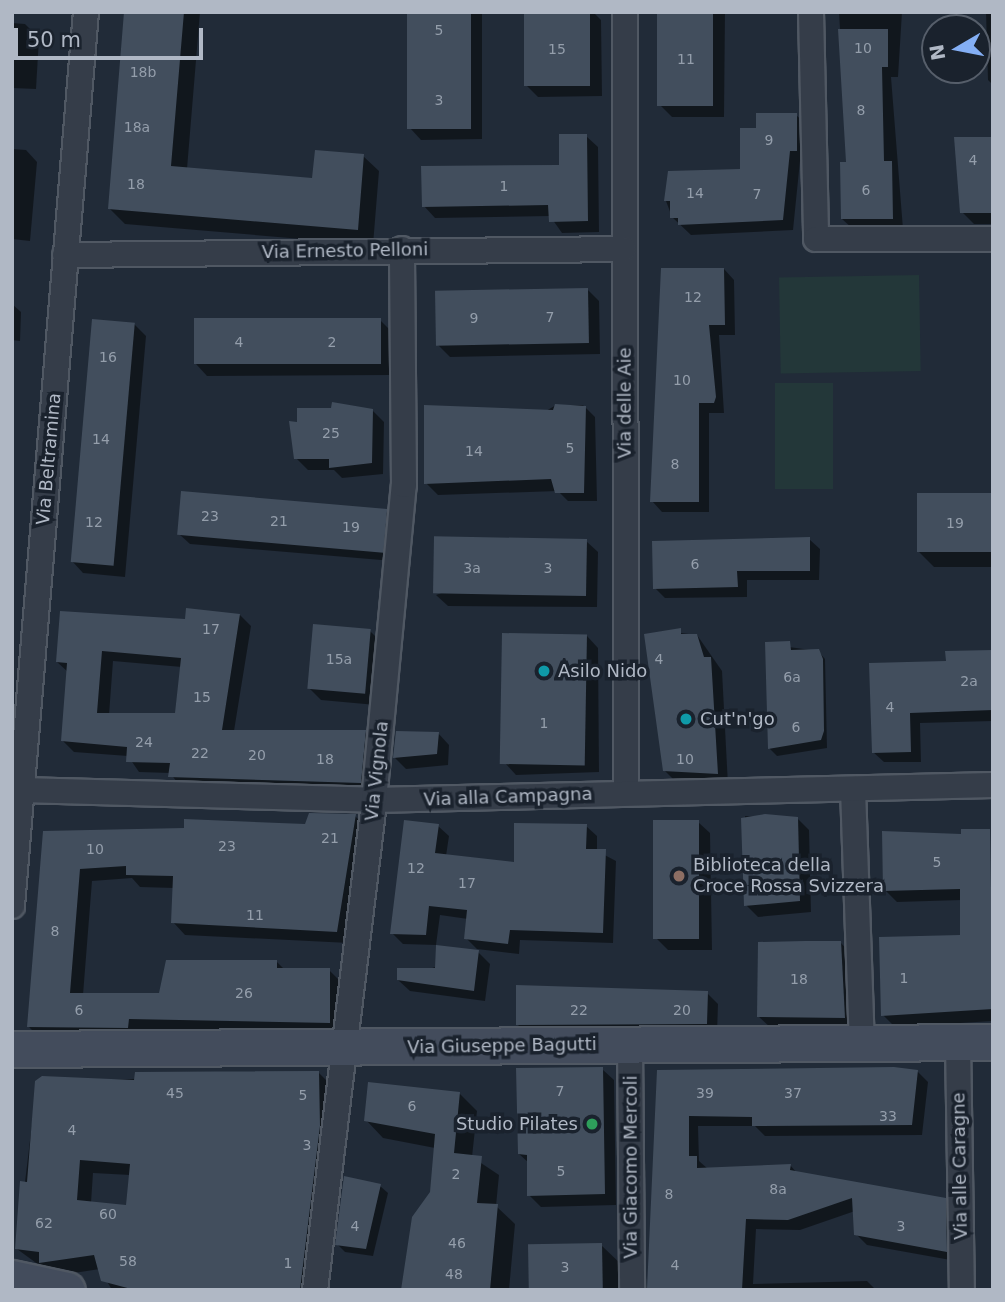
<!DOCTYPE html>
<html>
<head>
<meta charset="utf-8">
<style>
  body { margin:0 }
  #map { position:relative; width:1005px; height:1302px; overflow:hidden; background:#212b38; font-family:"DejaVu Sans",sans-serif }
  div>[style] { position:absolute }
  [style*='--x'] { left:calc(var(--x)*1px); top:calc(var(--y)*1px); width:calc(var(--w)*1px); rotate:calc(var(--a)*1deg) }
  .green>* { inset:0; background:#233739; transform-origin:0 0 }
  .shadow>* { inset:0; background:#0007 }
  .building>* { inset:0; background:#424e5d; transform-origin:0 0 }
  .roads { filter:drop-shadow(2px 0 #505863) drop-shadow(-2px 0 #505863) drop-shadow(0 2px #505863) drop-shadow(0 -2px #505863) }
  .minor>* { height:24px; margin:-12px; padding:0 12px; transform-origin:12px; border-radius:12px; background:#353d49 }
  .secondary>* { height:35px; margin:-17.5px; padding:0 17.5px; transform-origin:17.5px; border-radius:17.5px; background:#434c5c }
  .dots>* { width:19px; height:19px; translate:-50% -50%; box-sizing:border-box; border:4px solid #1a222d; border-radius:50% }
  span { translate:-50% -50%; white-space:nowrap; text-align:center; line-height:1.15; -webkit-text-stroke:7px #1a222d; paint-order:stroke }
  .number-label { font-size:14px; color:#949eab }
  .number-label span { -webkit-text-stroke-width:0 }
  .street-label { font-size:18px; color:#b0b8c5 }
  .poi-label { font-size:18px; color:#b0b8c5 }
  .left { translate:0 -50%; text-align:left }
  .right { translate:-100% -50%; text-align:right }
  .frame { position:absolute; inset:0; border:14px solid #b0b8c5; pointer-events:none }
  .north { position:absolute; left:921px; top:14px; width:70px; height:70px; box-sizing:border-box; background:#1a222d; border:2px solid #565e6a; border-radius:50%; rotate:260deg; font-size:19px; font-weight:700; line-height:28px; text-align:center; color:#b0b8c5 }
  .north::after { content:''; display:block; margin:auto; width:24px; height:32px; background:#84aff5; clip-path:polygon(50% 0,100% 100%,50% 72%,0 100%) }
  .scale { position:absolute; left:14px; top:28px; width:189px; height:32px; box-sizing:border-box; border:4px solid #b0b8c5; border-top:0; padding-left:9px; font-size:21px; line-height:24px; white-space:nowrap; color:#b0b8c5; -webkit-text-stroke:5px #1a222d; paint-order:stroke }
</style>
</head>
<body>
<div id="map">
  <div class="green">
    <i style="left:919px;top:275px;width:96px;height:140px;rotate:89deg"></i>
    <i style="left:775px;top:383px;width:58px;height:106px"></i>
  </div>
  <div class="shadow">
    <i style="clip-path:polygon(126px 12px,200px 12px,187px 169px,314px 179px,363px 156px,379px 171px,373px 245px,125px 224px,110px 209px)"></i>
    <i style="clip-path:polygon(408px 12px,482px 12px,482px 139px,421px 140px,410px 128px)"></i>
    <i style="clip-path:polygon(525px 12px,593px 12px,601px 20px,602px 96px,538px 97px,526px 85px)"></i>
    <i style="clip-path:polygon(661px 12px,725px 12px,724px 117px,672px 117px,661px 106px)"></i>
    <i style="clip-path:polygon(839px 12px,902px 12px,898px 77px,891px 77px,903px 229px,853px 229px,842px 219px,848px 164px)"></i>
    <i style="clip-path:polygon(986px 12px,993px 12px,993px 85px,988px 80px)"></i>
    <i style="clip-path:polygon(12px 23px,25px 24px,39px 38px,36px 89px,12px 88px)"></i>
    <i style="clip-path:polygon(796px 115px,807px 125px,807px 161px,800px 161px,793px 230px,691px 235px,672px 217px,666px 201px,742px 170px,758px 130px)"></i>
    <i style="clip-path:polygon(586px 136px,598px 147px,599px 232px,562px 233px,550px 216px,435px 218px,424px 206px,561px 166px)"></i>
    <i style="clip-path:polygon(956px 139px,993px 139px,993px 224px,974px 224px,962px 212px)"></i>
    <i style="clip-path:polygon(12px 149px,26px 150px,37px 162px,30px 241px,12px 239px)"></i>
    <i style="clip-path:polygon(724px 269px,734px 280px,735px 335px,719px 335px,724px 413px,709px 413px,709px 512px,662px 512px,652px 501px)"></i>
    <i style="clip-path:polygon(588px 290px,599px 301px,600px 354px,450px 357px,438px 345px)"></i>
    <i style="clip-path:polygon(12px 304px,21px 312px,20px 341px,12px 340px)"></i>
    <i style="clip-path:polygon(380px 320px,391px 331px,392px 375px,207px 376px,196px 364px)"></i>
    <i style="clip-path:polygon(134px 324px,146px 336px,125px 577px,83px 573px,72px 561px)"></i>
    <i style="clip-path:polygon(556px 405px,583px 405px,595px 417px,597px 501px,568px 501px,558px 491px,438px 495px,426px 483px)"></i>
    <i style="clip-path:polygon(372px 410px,384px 422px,383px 474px,342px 478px,334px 470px,308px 470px,296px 458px)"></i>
    <i style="clip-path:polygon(993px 495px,993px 567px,934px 567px,919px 552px)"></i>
    <i style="clip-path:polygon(386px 510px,397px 520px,393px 561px,190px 544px,179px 534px)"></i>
    <i style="clip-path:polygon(809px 539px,820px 549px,819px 580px,747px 580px,747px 597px,665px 598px,655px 588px)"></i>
    <i style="clip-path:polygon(586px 541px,598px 552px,597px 607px,448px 606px,436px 595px)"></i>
    <i style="clip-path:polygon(evenodd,240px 615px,251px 626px,234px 731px,365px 732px,376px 743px,367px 793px,181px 787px,170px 773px,139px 772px,128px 756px,74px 752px,63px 741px,68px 672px,57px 662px,240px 615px,113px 661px,182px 667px,177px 715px,109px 715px,113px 661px)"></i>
    <i style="clip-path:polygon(370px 631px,382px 643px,376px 705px,321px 700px,309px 688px)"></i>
    <i style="clip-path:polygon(664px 631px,697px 635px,722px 671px,728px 785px,676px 782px,664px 770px,646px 636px)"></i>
    <i style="clip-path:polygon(587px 636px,598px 648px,599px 772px,516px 775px,505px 763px)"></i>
    <i style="clip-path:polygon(767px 644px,818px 651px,825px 659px,827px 748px,777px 756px,770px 749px)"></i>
    <i style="clip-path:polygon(993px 653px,993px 721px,920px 723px,921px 762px,884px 762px,873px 752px,947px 663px)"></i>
    <i style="clip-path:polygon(438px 733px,449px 745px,448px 765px,406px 769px,395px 758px)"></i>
    <i style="clip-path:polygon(355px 816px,367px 828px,349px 943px,185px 935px,173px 922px,174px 888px,140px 887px,132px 878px,92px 881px,83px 995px,160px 994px,276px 961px,285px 970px,329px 970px,341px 982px,341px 1035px,141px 1030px,140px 1040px,41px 1039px,29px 1027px,45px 833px,306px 826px)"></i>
    <i style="clip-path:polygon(745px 816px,798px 819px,809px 830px,811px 912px,758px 917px,746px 905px)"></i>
    <i style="clip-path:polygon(698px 822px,710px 833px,712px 950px,668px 950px,656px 938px)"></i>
    <i style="clip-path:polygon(438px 826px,449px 836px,446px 856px,516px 864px,586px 826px,597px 836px,597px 851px,616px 861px,613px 943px,520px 940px,519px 954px,477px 949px,466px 938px,468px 919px,440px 915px,436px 945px,403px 944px,392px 933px)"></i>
    <i style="clip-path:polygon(989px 831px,993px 1021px,895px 1027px,883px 1015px,962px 937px,962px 900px,897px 902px,885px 890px,962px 836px)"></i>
    <i style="clip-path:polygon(841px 943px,852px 955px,856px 1029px,771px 1028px,759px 1017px)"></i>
    <i style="clip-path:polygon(478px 952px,490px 964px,485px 1001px,410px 991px,398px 980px)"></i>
    <i style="clip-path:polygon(707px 993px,718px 1004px,717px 1034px,528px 1035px,518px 1025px)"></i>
    <i style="clip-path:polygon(602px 1069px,614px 1080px,616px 1205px,541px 1207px,529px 1195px,529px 1163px,519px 1154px)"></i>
    <i style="clip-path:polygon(659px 1071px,918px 1072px,928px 1082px,922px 1135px,765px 1136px,755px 1126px,698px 1126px,699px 1161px,708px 1169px,790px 1165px,797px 1173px,945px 1199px,955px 1210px,956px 1261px,867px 1245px,856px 1234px,855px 1211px,800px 1230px,756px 1229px,753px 1284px,867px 1281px,876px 1290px,649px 1290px)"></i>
    <i style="clip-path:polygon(evenodd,319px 1073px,332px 1086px,315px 1290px,112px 1290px,100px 1269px,54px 1276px,17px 1249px,37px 1082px,319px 1073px,93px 1173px,130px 1175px,128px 1207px,91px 1203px,93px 1173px)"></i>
    <i style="clip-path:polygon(460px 1094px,477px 1111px,472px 1157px,499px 1175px,496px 1206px,515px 1224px,509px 1290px,402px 1290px,432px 1192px,435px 1148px,383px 1138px,366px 1120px)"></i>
    <i style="clip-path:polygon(380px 1186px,388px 1193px,373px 1256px,345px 1252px,337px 1244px)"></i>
    <i style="clip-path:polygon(601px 1245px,623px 1266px,623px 1290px,530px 1290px)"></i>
  </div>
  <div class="building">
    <i style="clip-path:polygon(124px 12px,184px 12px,171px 166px,312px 178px,315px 150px,364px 154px,358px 230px,108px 209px)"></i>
    <i style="left:407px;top:12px;width:64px;height:117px"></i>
    <i style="left:524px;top:12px;width:66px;height:74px"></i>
    <i style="left:657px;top:12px;width:56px;height:94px"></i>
    <i style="clip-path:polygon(838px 29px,888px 29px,888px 67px,882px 67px,884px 161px,892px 161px,893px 219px,841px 219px,840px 162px,846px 162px)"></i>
    <i style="clip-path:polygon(756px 113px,797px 113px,797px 151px,790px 151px,783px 220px,678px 225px,678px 218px,670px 218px,670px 201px,664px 201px,668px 171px,740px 169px,740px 128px,756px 128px)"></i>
    <i style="clip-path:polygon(559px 134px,587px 134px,588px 221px,549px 222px,548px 205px,422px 207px,421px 166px,559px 165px)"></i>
    <i style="clip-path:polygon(954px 137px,993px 137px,993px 213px,960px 213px)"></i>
    <i style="clip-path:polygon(661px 268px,724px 268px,725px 325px,709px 325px,716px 397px,714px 403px,699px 403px,699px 502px,650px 502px)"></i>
    <i style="left:588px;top:288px;width:55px;height:153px;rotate:89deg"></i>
    <i style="left:381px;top:318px;width:46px;height:187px;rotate:90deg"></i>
    <i style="left:92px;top:319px;width:43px;height:244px;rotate:5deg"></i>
    <i style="clip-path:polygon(332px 402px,373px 409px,372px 463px,329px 468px,329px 459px,294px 459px,289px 421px,297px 422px,297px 408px,331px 408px)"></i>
    <i style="clip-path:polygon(555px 404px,586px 406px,584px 493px,555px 493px,551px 479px,424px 484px,424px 405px,553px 410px)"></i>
    <i style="left:181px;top:491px;width:207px;height:44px;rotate:5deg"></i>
    <i style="left:993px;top:493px;width:59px;height:76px;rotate:90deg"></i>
    <i style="clip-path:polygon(810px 537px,810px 571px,737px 571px,738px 587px,653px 589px,652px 541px)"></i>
    <i style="left:587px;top:539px;width:57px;height:153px;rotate:91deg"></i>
    <i style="clip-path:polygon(evenodd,186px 608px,240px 614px,222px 730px,366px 730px,361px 783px,168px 777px,170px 763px,126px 762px,127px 747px,61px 741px,67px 663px,56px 662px,60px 611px,185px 619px,186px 608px,102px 651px,181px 658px,175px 713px,97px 713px,102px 651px)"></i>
    <i style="left:313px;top:624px;width:58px;height:65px;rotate:5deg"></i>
    <i style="clip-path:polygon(681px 628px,681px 634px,697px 634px,704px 657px,711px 657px,718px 774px,663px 771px,644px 634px)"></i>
    <i style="left:502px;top:633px;width:85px;height:131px;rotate:1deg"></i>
    <i style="clip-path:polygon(790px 641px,791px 650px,819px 649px,823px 659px,824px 731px,821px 740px,768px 749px,765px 642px)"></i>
    <i style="clip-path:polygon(993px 650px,993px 710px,910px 713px,911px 752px,872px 753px,869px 663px,946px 661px,945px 651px)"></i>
    <i style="clip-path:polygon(396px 731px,439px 732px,437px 754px,393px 758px)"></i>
    <i style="clip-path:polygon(309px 813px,356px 814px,337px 932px,171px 923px,173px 876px,126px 875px,126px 866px,80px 869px,70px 993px,159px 993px,166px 960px,277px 960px,277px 968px,330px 968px,330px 1023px,129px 1019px,128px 1028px,27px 1027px,43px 831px,184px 828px,184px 819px,305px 824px)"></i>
    <i style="clip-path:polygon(765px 814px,798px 817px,800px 901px,744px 906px,741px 818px)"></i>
    <i style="clip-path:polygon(404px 820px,439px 824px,435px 853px,514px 862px,514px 823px,587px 824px,586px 849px,606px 849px,603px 933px,510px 930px,508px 944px,464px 939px,467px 910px,429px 906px,426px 935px,390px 934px)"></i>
    <i style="left:653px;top:820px;width:46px;height:119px"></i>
    <i style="clip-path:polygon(961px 829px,990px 829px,993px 1009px,881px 1016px,879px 937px,960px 935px,960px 889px,883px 891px,882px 831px,961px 834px)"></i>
    <i style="clip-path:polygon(805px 941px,841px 941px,845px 1018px,757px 1017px,758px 942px)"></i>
    <i style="clip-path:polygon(436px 945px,479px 950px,474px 991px,397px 980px,397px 968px,435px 968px)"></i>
    <i style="clip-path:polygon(516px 985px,708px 991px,707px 1024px,516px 1025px)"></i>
    <i style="clip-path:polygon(603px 1067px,605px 1194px,527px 1196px,527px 1155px,518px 1154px,516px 1068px)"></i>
    <i style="clip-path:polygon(894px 1067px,918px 1070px,912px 1125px,752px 1126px,752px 1117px,689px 1116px,689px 1156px,697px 1156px,697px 1168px,791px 1164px,790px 1170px,946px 1198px,947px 1252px,854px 1235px,852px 1198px,788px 1220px,746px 1219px,742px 1290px,647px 1289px,657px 1070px)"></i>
    <i style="clip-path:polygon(evenodd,319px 1071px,320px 1126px,300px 1290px,135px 1290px,101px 1281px,94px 1255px,39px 1263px,39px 1252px,15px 1249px,20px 1181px,27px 1182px,35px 1081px,42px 1076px,134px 1080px,135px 1072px,319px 1071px,80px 1160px,130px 1164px,126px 1205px,77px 1200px,80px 1160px)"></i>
    <i style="clip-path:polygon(368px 1082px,460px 1092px,454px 1153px,482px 1156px,477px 1203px,498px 1204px,490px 1290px,401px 1290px,412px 1217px,430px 1192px,435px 1134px,364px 1121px)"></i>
    <i style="clip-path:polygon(344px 1176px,381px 1184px,366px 1249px,335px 1245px)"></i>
    <i style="left:602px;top:1243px;width:47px;height:74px;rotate:89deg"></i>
  </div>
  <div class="roads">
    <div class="minor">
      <i style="--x:625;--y:12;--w:781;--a:89.93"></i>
      <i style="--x:811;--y:12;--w:227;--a:88.7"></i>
      <i style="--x:816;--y:239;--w:177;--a:0"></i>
      <i style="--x:65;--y:255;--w:559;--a:-0.61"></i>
      <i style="--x:853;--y:789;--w:253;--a:88"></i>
      <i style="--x:22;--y:790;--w:352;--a:1.6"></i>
      <i style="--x:374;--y:800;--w:619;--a:-1.39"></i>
      <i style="--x:12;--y:906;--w:897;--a:-85.27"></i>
      <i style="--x:958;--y:1042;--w:248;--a:89.1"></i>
      <i style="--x:630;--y:1044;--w:246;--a:89.5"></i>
      <i style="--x:315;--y:1290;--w:494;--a:-83.1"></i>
      <i style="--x:374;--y:800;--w:316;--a:-84.6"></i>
      <i style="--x:404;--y:485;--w:236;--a:-90.5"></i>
    </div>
    <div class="secondary">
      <i style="--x:12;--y:1049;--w:981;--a:-0.41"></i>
      <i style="--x:12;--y:1278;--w:56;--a:12.3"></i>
    </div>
  </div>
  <div class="dots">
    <i style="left:544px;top:671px;background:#0f9aa8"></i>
    <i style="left:686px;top:719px;background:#0f9aa8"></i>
    <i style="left:679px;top:876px;background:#8d6e63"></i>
    <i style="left:592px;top:1124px;background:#2e9e5b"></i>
  </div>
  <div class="number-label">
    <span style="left:439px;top:30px">5</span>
    <span style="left:863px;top:48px">10</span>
    <span style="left:557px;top:49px">15</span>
    <span style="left:686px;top:59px">11</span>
    <span style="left:143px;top:72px">18b</span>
    <span style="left:439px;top:100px">3</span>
    <span style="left:861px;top:110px">8</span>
    <span style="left:137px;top:127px">18a</span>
    <span style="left:769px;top:140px">9</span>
    <span style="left:973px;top:160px">4</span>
    <span style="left:136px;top:184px">18</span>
    <span style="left:504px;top:186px">1</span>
    <span style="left:866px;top:190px">6</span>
    <span style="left:695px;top:193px">14</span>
    <span style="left:757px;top:194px">7</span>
    <span style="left:693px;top:297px">12</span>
    <span style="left:550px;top:317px">7</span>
    <span style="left:474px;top:318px">9</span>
    <span style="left:239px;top:342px">4</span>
    <span style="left:332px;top:342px">2</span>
    <span style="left:108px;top:357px">16</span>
    <span style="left:682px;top:380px">10</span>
    <span style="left:331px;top:433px">25</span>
    <span style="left:101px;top:439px">14</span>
    <span style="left:570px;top:448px">5</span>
    <span style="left:474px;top:451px">14</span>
    <span style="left:675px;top:464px">8</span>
    <span style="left:210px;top:516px">23</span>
    <span style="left:279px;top:521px">21</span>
    <span style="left:94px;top:522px">12</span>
    <span style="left:955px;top:523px">19</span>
    <span style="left:351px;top:527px">19</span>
    <span style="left:695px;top:564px">6</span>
    <span style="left:472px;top:568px">3a</span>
    <span style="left:548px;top:568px">3</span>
    <span style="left:211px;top:629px">17</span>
    <span style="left:339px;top:659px">15a</span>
    <span style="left:659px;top:659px">4</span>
    <span style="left:792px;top:677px">6a</span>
    <span style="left:969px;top:681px">2a</span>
    <span style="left:202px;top:697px">15</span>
    <span style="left:890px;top:707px">4</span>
    <span style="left:544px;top:723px">1</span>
    <span style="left:796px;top:727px">6</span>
    <span style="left:144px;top:742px">24</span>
    <span style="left:200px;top:753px">22</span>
    <span style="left:257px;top:755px">20</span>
    <span style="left:325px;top:759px">18</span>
    <span style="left:685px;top:759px">10</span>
    <span style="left:330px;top:838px">21</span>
    <span style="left:227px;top:846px">23</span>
    <span style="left:95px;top:849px">10</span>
    <span style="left:937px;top:862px">5</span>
    <span style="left:416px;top:868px">12</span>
    <span style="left:467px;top:883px">17</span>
    <span style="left:255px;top:915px">11</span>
    <span style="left:55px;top:931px">8</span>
    <span style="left:904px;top:978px">1</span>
    <span style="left:799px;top:979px">18</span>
    <span style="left:244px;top:993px">26</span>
    <span style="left:79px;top:1010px">6</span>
    <span style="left:579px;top:1010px">22</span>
    <span style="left:682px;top:1010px">20</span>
    <span style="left:560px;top:1091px">7</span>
    <span style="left:175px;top:1093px">45</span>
    <span style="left:705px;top:1093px">39</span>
    <span style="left:793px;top:1093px">37</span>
    <span style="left:303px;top:1095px">5</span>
    <span style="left:412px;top:1106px">6</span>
    <span style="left:888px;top:1116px">33</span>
    <span style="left:72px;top:1130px">4</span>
    <span style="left:307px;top:1145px">3</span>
    <span style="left:561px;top:1171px">5</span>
    <span style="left:456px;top:1174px">2</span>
    <span style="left:778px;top:1189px">8a</span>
    <span style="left:669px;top:1194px">8</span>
    <span style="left:108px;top:1214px">60</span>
    <span style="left:44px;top:1223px">62</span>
    <span style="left:355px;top:1226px">4</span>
    <span style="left:901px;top:1226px">3</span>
    <span style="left:457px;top:1243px">46</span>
    <span style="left:128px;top:1261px">58</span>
    <span style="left:288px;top:1263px">1</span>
    <span style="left:675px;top:1265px">4</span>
    <span style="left:565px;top:1267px">3</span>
    <span style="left:454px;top:1274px">48</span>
  </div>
  <div class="street-label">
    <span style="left:345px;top:251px;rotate:-1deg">Via Ernesto Pelloni</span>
    <span style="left:625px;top:403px;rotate:-90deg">Via delle Aie</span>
    <span style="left:49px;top:459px;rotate:-85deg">Via Beltramina</span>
    <span style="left:377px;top:771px;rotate:-84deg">Via Vignola</span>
    <span style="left:508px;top:797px;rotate:-2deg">Via alla Campagna</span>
    <span style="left:502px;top:1046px;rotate:-1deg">Via Giuseppe Bagutti</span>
    <span style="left:960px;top:1166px;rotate:-91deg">Via alle Caragne</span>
    <span style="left:631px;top:1167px;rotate:-90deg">Via Giacomo Mercoli</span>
  </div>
  <div class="poi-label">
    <span class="left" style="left:558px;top:671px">Asilo Nido</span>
    <span class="left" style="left:700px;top:719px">Cut'n'go</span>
    <span class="left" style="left:693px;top:876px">Biblioteca della<br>Croce Rossa Svizzera</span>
    <span class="right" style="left:578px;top:1124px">Studio Pilates</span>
  </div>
  <div class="frame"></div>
  <div class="north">N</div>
  <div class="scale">50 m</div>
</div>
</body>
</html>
